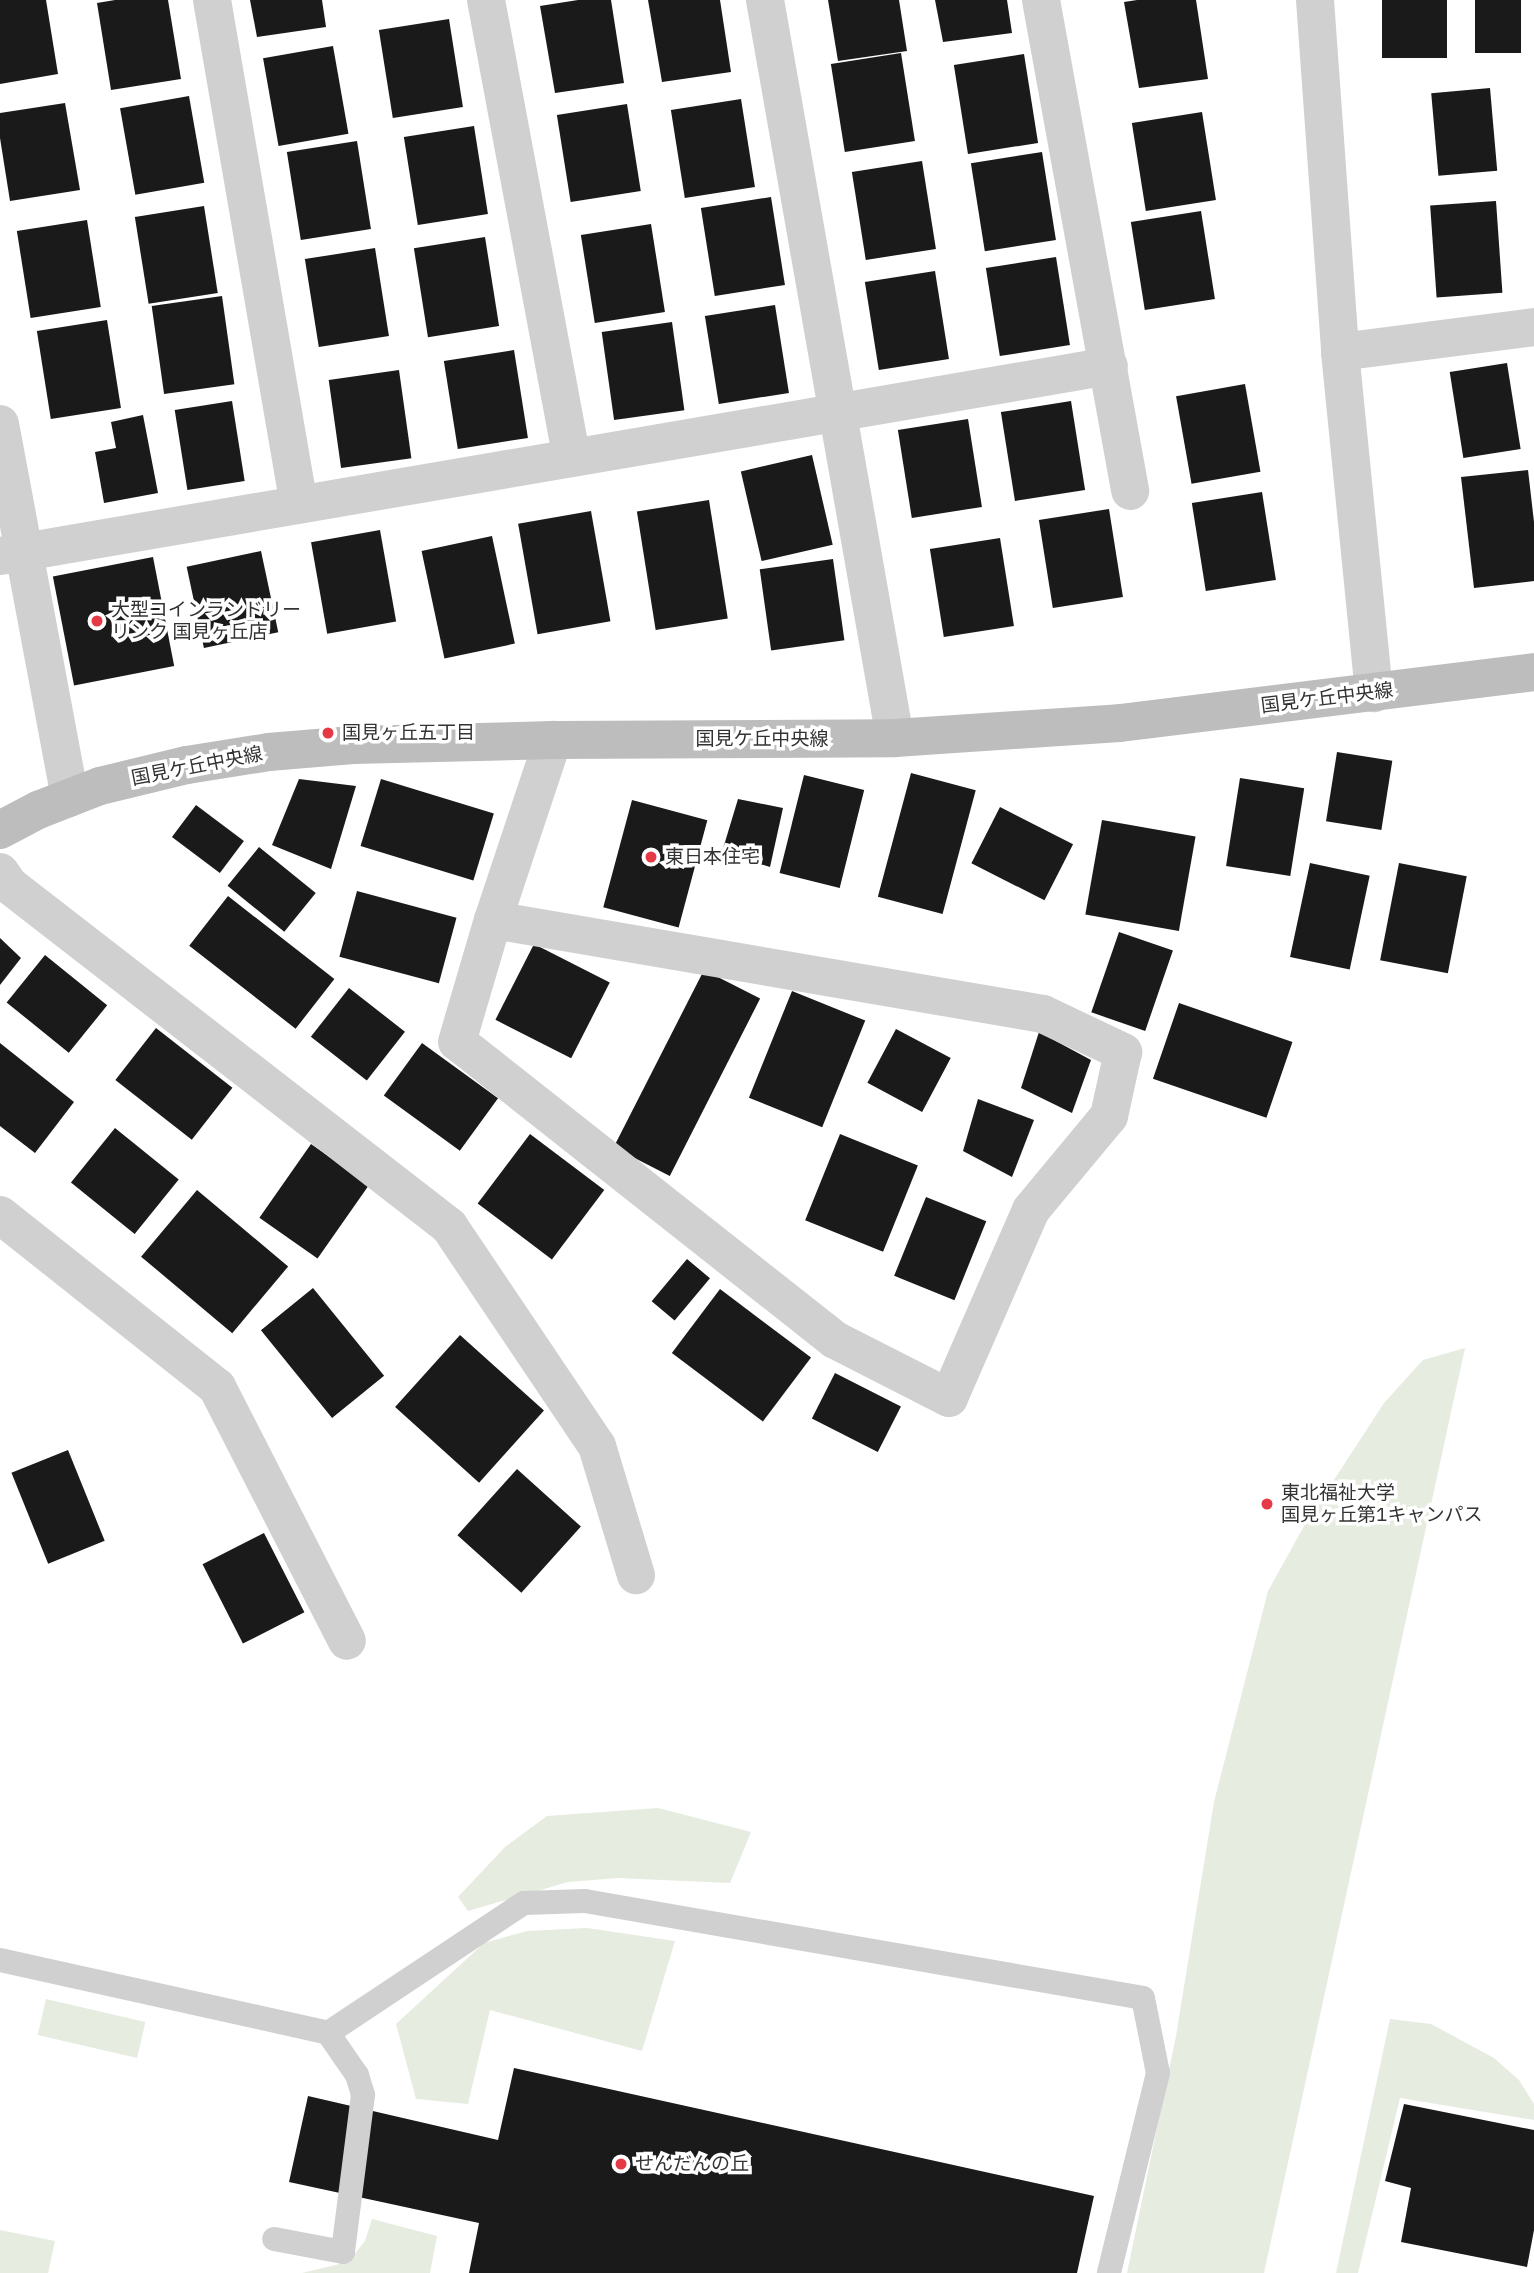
<!DOCTYPE html>
<html>
<head>
<meta charset="utf-8">
<style>
  body { margin:0 }
  #map { position:relative; width:1534px; height:2273px; overflow:hidden; background:#fff; font-family:"IBM Plex Sans","Noto Sans JP",sans-serif }
  div>[style] { position:absolute }
  [style*='--x'] { left:calc(var(--x)*1px); top:calc(var(--y)*1px); width:calc(var(--w)*1px); rotate:calc(var(--a)*1deg) }
  .green>* { inset:0; background:#e6ecdf; transform-origin:0 0 }
  .building>* { inset:0; background:#1a1a1a; transform-origin:0 0 }
  .lane>* { height:24px; margin:-12px; padding:0 12px; transform-origin:12px; border-radius:12px; background:#d0d0d0 }
  .street>* { height:38px; margin:-19px; padding:0 19px; transform-origin:19px; border-radius:19px; background:#d0d0d0 }
  .secondary>* { height:38px; margin:-19px; padding:0 19px; transform-origin:19px; border-radius:19px; background:#bdbdbd }
  .dots>* { width:19px; height:19px; translate:-50% -50%; box-sizing:border-box; border:4px solid #fff; border-radius:50% }
  span { translate:-50% -50%; white-space:nowrap; text-align:center; line-height:1.15; -webkit-text-stroke:7px #fff; paint-order:stroke }
  .poi-label { font-size:19px; color:#333 }
  .left { translate:0 -50%; text-align:left }
  .street-label { font-size:19px; color:#333 }
</style>
</head>
<body>
<div id="map">
  <div class="green">
    <i style="clip-path:polygon(1465px 1348px,1264px 2273px,1127px 2273px,1176px 2036px,1214px 1802px,1268px 1591px,1304px 1526px,1384px 1403px,1423px 1360px)"></i>
    <i style="clip-path:polygon(658px 1808px,751px 1832px,730px 1883px,618px 1878px,568px 1882px,468px 1911px,458px 1897px,505px 1847px,547px 1816px)"></i>
    <i style="clip-path:polygon(587px 1928px,675px 1941px,642px 2051px,490px 2010px,468px 2104px,416px 2099px,396px 2024px,484px 1943px,527px 1931px)"></i>
    <i style="left:46px;top:1999px;width:102px;height:37px;rotate:13deg"></i>
    <i style="clip-path:polygon(1390px 2019px,1431px 2024px,1494px 2058px,1519px 2080px,1534px 2104px,1534px 2120px,1400px 2098px,1358px 2273px,1336px 2273px)"></i>
    <i style="clip-path:polygon(372px 2219px,437px 2236px,430px 2273px,302px 2273px,348px 2262px,365px 2241px)"></i>
    <i style="clip-path:polygon(0 2230px,55px 2241px,48px 2273px,0 2273px)"></i>
  </div>
  <div class="building">
    <i style="clip-path:polygon(0 0,46px 0,58px 74px,0 84px)"></i>
    <i style="clip-path:polygon(115px 0,168px 0,181px 79px,111px 90px,97px 3px)"></i>
    <i style="clip-path:polygon(250px 0,322px 0,326px 27px,257px 37px)"></i>
    <i style="clip-path:polygon(578px 0,611px 0,624px 83px,555px 93px,540px 6px)"></i>
    <i style="clip-path:polygon(648px 0,720px 0,731px 72px,662px 82px)"></i>
    <i style="clip-path:polygon(828px 0,899px 0,907px 51px,838px 61px)"></i>
    <i style="clip-path:polygon(935px 0,1007px 0,1012px 33px,943px 42px)"></i>
    <i style="clip-path:polygon(1137px 0,1196px 0,1208px 79px,1139px 88px,1124px 2px)"></i>
    <i style="left:1382px;top:0;width:65px;height:58px"></i>
    <i style="left:1475px;top:0;width:46px;height:53px"></i>
    <i style="left:449px;top:19px;width:89px;height:71px;rotate:81deg"></i>
    <i style="left:333px;top:46px;width:89px;height:71px;rotate:80deg"></i>
    <i style="left:901px;top:53px;width:89px;height:71px;rotate:81deg"></i>
    <i style="left:1024px;top:54px;width:90px;height:71px;rotate:81deg"></i>
    <i style="left:1490px;top:88px;width:83px;height:59px;rotate:85deg"></i>
    <i style="left:189px;top:96px;width:88px;height:70px;rotate:80deg"></i>
    <i style="left:741px;top:99px;width:89px;height:71px;rotate:81deg"></i>
    <i style="clip-path:polygon(65px 103px,80px 190px,10px 201px,0 138px,0 113px)"></i>
    <i style="left:627px;top:104px;width:88px;height:71px;rotate:81deg"></i>
    <i style="left:1202px;top:112px;width:89px;height:71px;rotate:81deg"></i>
    <i style="left:474px;top:126px;width:89px;height:71px;rotate:81deg"></i>
    <i style="left:357px;top:141px;width:89px;height:71px;rotate:81deg"></i>
    <i style="left:1042px;top:152px;width:89px;height:72px;rotate:81deg"></i>
    <i style="left:922px;top:161px;width:89px;height:71px;rotate:81deg"></i>
    <i style="left:771px;top:197px;width:89px;height:71px;rotate:81deg"></i>
    <i style="left:1496px;top:201px;width:92px;height:66px;rotate:86deg"></i>
    <i style="left:204px;top:206px;width:88px;height:70px;rotate:81deg"></i>
    <i style="left:1201px;top:211px;width:89px;height:71px;rotate:81deg"></i>
    <i style="left:87px;top:220px;width:88px;height:71px;rotate:81deg"></i>
    <i style="left:651px;top:224px;width:89px;height:71px;rotate:81deg"></i>
    <i style="left:485px;top:237px;width:90px;height:72px;rotate:81deg"></i>
    <i style="left:375px;top:248px;width:89px;height:71px;rotate:81deg"></i>
    <i style="left:1056px;top:257px;width:89px;height:71px;rotate:81deg"></i>
    <i style="left:935px;top:271px;width:89px;height:71px;rotate:81deg"></i>
    <i style="left:222px;top:296px;width:89px;height:71px;rotate:82deg"></i>
    <i style="left:775px;top:305px;width:89px;height:71px;rotate:81deg"></i>
    <i style="left:107px;top:320px;width:89px;height:71px;rotate:81deg"></i>
    <i style="left:672px;top:322px;width:89px;height:71px;rotate:82deg"></i>
    <i style="left:514px;top:350px;width:89px;height:71px;rotate:81deg"></i>
    <i style="left:1507px;top:363px;width:87px;height:58px;rotate:81deg"></i>
    <i style="left:399px;top:370px;width:89px;height:71px;rotate:82deg"></i>
    <i style="left:1245px;top:384px;width:89px;height:70px;rotate:80deg"></i>
    <i style="left:232px;top:401px;width:81px;height:58px;rotate:81deg"></i>
    <i style="left:1071px;top:401px;width:90px;height:71px;rotate:81deg"></i>
    <i style="clip-path:polygon(143px 415px,158px 493px,104px 503px,95px 452px,116px 448px,111px 422px)"></i>
    <i style="left:968px;top:419px;width:89px;height:71px;rotate:81deg"></i>
    <i style="left:812px;top:455px;width:92px;height:73px;rotate:77deg"></i>
    <i style="clip-path:polygon(1528px 470px,1534px 522px,1534px 581px,1474px 588px,1461px 477px)"></i>
    <i style="left:1262px;top:492px;width:89px;height:71px;rotate:81deg"></i>
    <i style="left:709px;top:500px;width:120px;height:73px;rotate:81deg"></i>
    <i style="left:1109px;top:509px;width:89px;height:71px;rotate:81deg"></i>
    <i style="left:591px;top:511px;width:112px;height:74px;rotate:80deg"></i>
    <i style="left:380px;top:530px;width:93px;height:70px;rotate:80deg"></i>
    <i style="left:492px;top:536px;width:110px;height:72px;rotate:78deg"></i>
    <i style="left:1000px;top:538px;width:89px;height:71px;rotate:81deg"></i>
    <i style="left:261px;top:551px;width:83px;height:76px;rotate:78deg"></i>
    <i style="left:153px;top:557px;width:111px;height:102px;rotate:79deg"></i>
    <i style="left:833px;top:559px;width:82px;height:74px;rotate:82deg"></i>
    <i style="left:1337px;top:752px;width:56px;height:70px;rotate:9deg"></i>
    <i style="left:911px;top:773px;width:67px;height:128px;rotate:15deg"></i>
    <i style="left:804px;top:775px;width:62px;height:101px;rotate:14deg"></i>
    <i style="left:1240px;top:778px;width:65px;height:89px;rotate:9deg"></i>
    <i style="clip-path:polygon(299px 779px,356px 786px,331px 869px,272px 845px)"></i>
    <i style="left:381px;top:779px;width:118px;height:70px;rotate:17deg"></i>
    <i style="clip-path:polygon(738px 799px,783px 808px,770px 867px,722px 852px)"></i>
    <i style="left:632px;top:800px;width:78px;height:111px;rotate:15deg"></i>
    <i style="left:196px;top:805px;width:60px;height:40px;rotate:37deg"></i>
    <i style="left:1000px;top:807px;width:82px;height:63px;rotate:27deg"></i>
    <i style="left:1102px;top:820px;width:95px;height:96px;rotate:10deg"></i>
    <i style="left:259px;top:847px;width:73px;height:50px;rotate:39deg"></i>
    <i style="left:1310px;top:863px;width:61px;height:96px;rotate:12deg"></i>
    <i style="left:1399px;top:863px;width:69px;height:99px;rotate:11deg"></i>
    <i style="left:357px;top:891px;width:103px;height:68px;rotate:15deg"></i>
    <i style="left:228px;top:896px;width:135px;height:63px;rotate:38deg"></i>
    <i style="left:1119px;top:932px;width:57px;height:85px;rotate:19deg"></i>
    <i style="clip-path:polygon(0 938px,21px 958px,0 985px)"></i>
    <i style="left:534px;top:944px;width:85px;height:85px;rotate:27deg"></i>
    <i style="left:45px;top:955px;width:80px;height:61px;rotate:39deg"></i>
    <i style="left:704px;top:970px;width:63px;height:199px;rotate:27deg"></i>
    <i style="left:349px;top:988px;width:71px;height:62px;rotate:38deg"></i>
    <i style="left:792px;top:991px;width:79px;height:115px;rotate:22deg"></i>
    <i style="left:1179px;top:1003px;width:120px;height:80px;rotate:19deg"></i>
    <i style="left:156px;top:1028px;width:97px;height:66px;rotate:38deg"></i>
    <i style="left:896px;top:1029px;width:62px;height:61px;rotate:28deg"></i>
    <i style="clip-path:polygon(1039px 1032px,1091px 1060px,1072px 1113px,1021px 1088px)"></i>
    <i style="clip-path:polygon(0 1043px,74px 1102px,35px 1153px,0 1126px)"></i>
    <i style="left:422px;top:1043px;width:94px;height:65px;rotate:36deg"></i>
    <i style="clip-path:polygon(978px 1099px,1034px 1120px,1012px 1177px,963px 1151px)"></i>
    <i style="left:115px;top:1128px;width:82px;height:70px;rotate:39deg"></i>
    <i style="left:530px;top:1134px;width:93px;height:87px;rotate:37deg"></i>
    <i style="left:840px;top:1134px;width:84px;height:93px;rotate:22deg"></i>
    <i style="left:311px;top:1144px;width:71px;height:90px;rotate:35deg"></i>
    <i style="left:197px;top:1190px;width:119px;height:87px;rotate:40deg"></i>
    <i style="left:926px;top:1197px;width:65px;height:85px;rotate:22deg"></i>
    <i style="left:687px;top:1259px;width:30px;height:55px;rotate:40deg"></i>
    <i style="left:313px;top:1288px;width:113px;height:67px;rotate:51deg"></i>
    <i style="left:720px;top:1289px;width:114px;height:80px;rotate:37deg"></i>
    <i style="left:460px;top:1335px;width:113px;height:97px;rotate:42deg"></i>
    <i style="left:835px;top:1373px;width:74px;height:51px;rotate:27deg"></i>
    <i style="left:68px;top:1450px;width:98px;height:61px;rotate:68deg"></i>
    <i style="left:517px;top:1469px;width:86px;height:89px;rotate:42deg"></i>
    <i style="left:264px;top:1533px;width:89px;height:69px;rotate:63deg"></i>
    <i style="clip-path:polygon(514px 2068px,1094px 2196px,1077px 2273px,469px 2273px,479px 2223px,289px 2182px,308px 2096px,498px 2140px)"></i>
    <i style="clip-path:polygon(1404px 2104px,1534px 2130px,1534px 2230px,1527px 2267px,1401px 2242px,1411px 2188px,1385px 2181px)"></i>
  </div>
  <div class="lane">
    <i style="--x:0;--y:1960;--w:336;--a:12.5"></i>
    <i style="--x:328;--y:2033;--w:51;--a:55.4"></i>
    <i style="--x:357;--y:2075;--w:21;--a:73"></i>
    <i style="--x:363;--y:2095;--w:158;--a:97.3"></i>
    <i style="--x:343;--y:2252;--w:70;--a:-169.3"></i>
    <i style="--x:328;--y:2033;--w:235;--a:-33.6"></i>
    <i style="--x:524;--y:1903;--w:61;--a:-1.9"></i>
    <i style="--x:585;--y:1901;--w:566;--a:9.86"></i>
    <i style="--x:1143;--y:1998;--w:76;--a:78.7"></i>
    <i style="--x:1158;--y:2073;--w:206;--a:103.8"></i>
  </div>
  <div class="street">
    <i style="--x:212;--y:0;--w:512;--a:80.23"></i>
    <i style="--x:486;--y:0;--w:466;--a:79.4"></i>
    <i style="--x:765;--y:0;--w:749;--a:80.01"></i>
    <i style="--x:1041;--y:0;--w:499;--a:79.7"></i>
    <i style="--x:1315;--y:0;--w:353;--a:85.9"></i>
    <i style="--x:1340;--y:352;--w:343;--a:84.3"></i>
    <i style="--x:1340;--y:352;--w:196;--a:-7.3"></i>
    <i style="--x:0;--y:424;--w:380;--a:79.4"></i>
    <i style="--x:0;--y:556;--w:1125;--a:-9.72"></i>
    <i style="--x:0;--y:872;--w:16;--a:55"></i>
    <i style="--x:9;--y:885;--w:557;--a:37.78"></i>
    <i style="--x:449;--y:1226;--w:265;--a:56.1"></i>
    <i style="--x:597;--y:1446;--w:135;--a:73.2"></i>
    <i style="--x:493;--y:920;--w:558;--a:9.7"></i>
    <i style="--x:1043;--y:1014;--w:89;--a:25.4"></i>
    <i style="--x:1123;--y:1052;--w:66;--a:102.3"></i>
    <i style="--x:1109;--y:1116;--w:122;--a:129.7"></i>
    <i style="--x:1031;--y:1210;--w:205;--a:113.6"></i>
    <i style="--x:949;--y:1398;--w:128;--a:-153"></i>
    <i style="--x:835;--y:1340;--w:481;--a:-141.7"></i>
    <i style="--x:457;--y:1042;--w:127;--a:-73.6"></i>
    <i style="--x:493;--y:920;--w:190;--a:-71.6"></i>
    <i style="--x:0;--y:1215;--w:277;--a:38.4"></i>
    <i style="--x:217;--y:1387;--w:285;--a:62.9"></i>
  </div>
  <div class="secondary">
    <i style="--x:0;--y:830;--w:43;--a:-27.8"></i>
    <i style="--x:38;--y:810;--w:66;--a:-21.2"></i>
    <i style="--x:100;--y:786;--w:89;--a:-13.6"></i>
    <i style="--x:187;--y:765;--w:83;--a:-9"></i>
    <i style="--x:269;--y:752;--w:84;--a:-4.8"></i>
    <i style="--x:353;--y:745;--w:200;--a:-1.4"></i>
    <i style="--x:553;--y:740;--w:342;--a:-0.3"></i>
    <i style="--x:895;--y:738;--w:225;--a:-3.8"></i>
    <i style="--x:1120;--y:723;--w:417;--a:-7"></i>
  </div>
  <div class="dots">
    <i style="left:97px;top:621px;background:#e63946"></i>
    <i style="left:328px;top:733px;background:#e63946"></i>
    <i style="left:651px;top:857px;background:#e63946"></i>
    <i style="left:1267px;top:1504px;background:#e63946"></i>
    <i style="left:621px;top:2164px;background:#e63946"></i>
  </div>
  <div class="poi-label">
    <span class="left" style="left:111px;top:621px">大型コインランドリー<br>リンク 国見ヶ丘店</span>
    <span class="left" style="left:342px;top:733px">国見ヶ丘五丁目</span>
    <span class="left" style="left:665px;top:857px">東日本住宅</span>
    <span class="left" style="left:1281px;top:1504px">東北福祉大学<br>国見ヶ丘第1キャンパス</span>
    <span class="left" style="left:635px;top:2164px">せんだんの丘</span>
  </div>
  <div class="street-label">
    <span style="left:1327px;top:698px;rotate:-7deg">国見ケ丘中央線</span>
    <span style="left:762px;top:739px">国見ケ丘中央線</span>
    <span style="left:197px;top:766px;rotate:-11deg">国見ケ丘中央線</span>
  </div>
</div>
</body>
</html>
